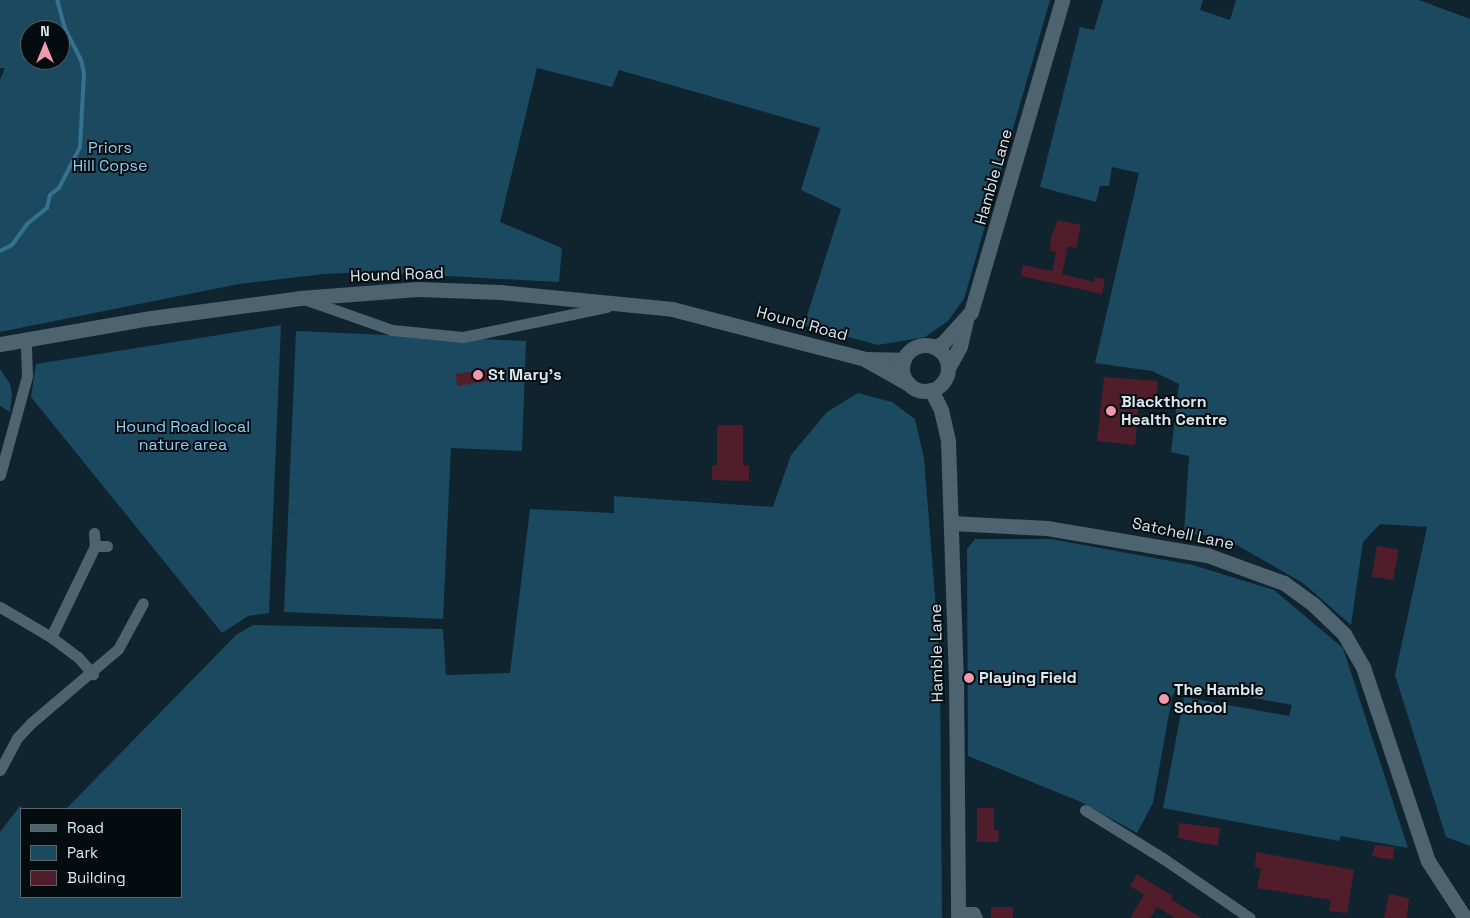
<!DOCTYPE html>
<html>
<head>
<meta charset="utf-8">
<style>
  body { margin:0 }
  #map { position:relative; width:1470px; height:918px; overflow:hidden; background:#0f242e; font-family:"Space Grotesk",sans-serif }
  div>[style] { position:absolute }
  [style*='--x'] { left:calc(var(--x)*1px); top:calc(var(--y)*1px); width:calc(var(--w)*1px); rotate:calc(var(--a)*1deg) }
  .green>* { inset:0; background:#1b495f }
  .stream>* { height:4px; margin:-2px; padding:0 2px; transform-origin:2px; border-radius:2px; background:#357290 }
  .building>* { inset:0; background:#511d2b; transform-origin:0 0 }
  .street>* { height:11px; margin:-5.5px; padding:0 5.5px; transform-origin:5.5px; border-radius:5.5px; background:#4d6370 }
  .secondary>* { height:15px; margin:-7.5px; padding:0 7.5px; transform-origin:7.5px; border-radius:7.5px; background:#4d6370 }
  .secondary>.ring { margin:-7.5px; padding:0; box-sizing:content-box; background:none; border:15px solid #4d6370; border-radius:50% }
  .dots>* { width:14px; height:14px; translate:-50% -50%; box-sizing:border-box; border:2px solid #050c10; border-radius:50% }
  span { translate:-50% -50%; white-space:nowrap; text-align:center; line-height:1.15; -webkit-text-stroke:4px #050c10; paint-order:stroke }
  .park-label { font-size:16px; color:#8bd0f5 }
  .street-label { font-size:16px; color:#dbe8ef }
  .poi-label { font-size:16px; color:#dbe8ef; font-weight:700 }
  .left { translate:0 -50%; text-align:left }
  .legend { position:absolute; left:20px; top:808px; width:162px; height:90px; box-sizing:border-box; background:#050c10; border:1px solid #5b6469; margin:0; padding:6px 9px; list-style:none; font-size:15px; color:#dbe8ef }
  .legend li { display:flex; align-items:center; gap:10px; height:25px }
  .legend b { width:25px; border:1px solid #5b6469 }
  .north { position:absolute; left:20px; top:20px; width:50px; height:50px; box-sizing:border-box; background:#050c10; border:1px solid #5b6469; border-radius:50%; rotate:0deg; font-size:14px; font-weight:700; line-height:20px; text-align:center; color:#dbe8ef }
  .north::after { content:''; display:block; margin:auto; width:18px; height:22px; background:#f29aad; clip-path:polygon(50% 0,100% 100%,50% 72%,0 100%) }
</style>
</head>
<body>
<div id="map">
  <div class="green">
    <i style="clip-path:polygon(evenodd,0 0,1050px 0,964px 299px,948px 321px,925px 337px,878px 345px,804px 325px,841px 209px,801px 190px,820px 128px,619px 70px,612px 87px,537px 68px,500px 222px,562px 248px,559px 282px,372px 272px,324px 274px,239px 284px,0 332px,0 80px,5px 68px,0 68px,0 0,30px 30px,60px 30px,60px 60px,30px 60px,30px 30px)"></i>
    <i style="clip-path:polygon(1103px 0,1203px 0,1200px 10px,1230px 20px,1236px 0,1419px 0,1470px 19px,1470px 846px,1446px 837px,1395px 675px,1427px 527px,1380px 524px,1363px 542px,1351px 625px,1303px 583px,1221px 536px,1184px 534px,1189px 456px,1171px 452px,1179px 384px,1152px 371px,1095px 363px,1139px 173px,1112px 167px,1109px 186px,1100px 186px,1096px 202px,1040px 187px,1080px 27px,1094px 30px)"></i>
    <i style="clip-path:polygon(281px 325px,269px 613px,248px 616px,222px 633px,31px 397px,36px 364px)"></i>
    <i style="clip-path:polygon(296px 331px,526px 341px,522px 451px,451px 448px,443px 619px,284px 612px)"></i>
    <i style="clip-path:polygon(0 369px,10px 384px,12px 395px,10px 412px,0 406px)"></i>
    <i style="clip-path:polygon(858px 393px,892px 402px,915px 419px,924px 458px,940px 659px,942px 918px,0 918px,0 832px,20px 806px,23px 809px,21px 897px,181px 897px,181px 809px,66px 809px,236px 635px,253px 625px,443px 629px,446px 675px,510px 673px,530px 509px,614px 513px,614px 496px,773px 507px,791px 455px,827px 412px)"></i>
    <i style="clip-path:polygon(975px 539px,1051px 539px,1193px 565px,1274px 590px,1343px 648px,1408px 848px,1341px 836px,1339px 841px,1163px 808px,1184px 697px,1289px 716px,1292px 705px,1178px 684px,1172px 697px,1153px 803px,1137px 833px,1081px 802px,968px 756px,967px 549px)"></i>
  </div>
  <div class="stream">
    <i style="--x:0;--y:251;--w:13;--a:-27"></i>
    <i style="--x:12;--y:245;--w:26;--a:-54"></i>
    <i style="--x:27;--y:224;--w:26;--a:-39"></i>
    <i style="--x:47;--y:208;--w:13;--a:-77"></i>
    <i style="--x:50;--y:195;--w:11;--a:-38"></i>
    <i style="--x:59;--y:188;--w:46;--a:-62.9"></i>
    <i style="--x:80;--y:147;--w:74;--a:-86.9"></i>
    <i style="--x:84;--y:73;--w:13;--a:-103"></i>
    <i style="--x:81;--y:60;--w:35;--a:-117"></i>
    <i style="--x:65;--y:29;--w:30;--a:-105"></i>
  </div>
  <div class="building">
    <i style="clip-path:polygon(1058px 220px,1081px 225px,1076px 248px,1068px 246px,1062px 274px,1094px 282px,1095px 277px,1105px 279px,1102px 294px,1021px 276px,1023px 265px,1052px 271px,1056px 252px,1050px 251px,1051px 237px)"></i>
    <i style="left:500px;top:367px;width:12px;height:45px;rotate:81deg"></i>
    <i style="clip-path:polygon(1104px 377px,1158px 381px,1155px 405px,1139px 403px,1135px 445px,1097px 441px)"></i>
    <i style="clip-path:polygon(717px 425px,743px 425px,743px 466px,749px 466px,749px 481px,712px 480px,712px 465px,717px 465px)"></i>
    <i style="left:1377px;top:546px;width:22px;height:31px;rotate:10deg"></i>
    <i style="clip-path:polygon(977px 808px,994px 808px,994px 830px,999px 830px,998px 842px,977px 842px)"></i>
    <i style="clip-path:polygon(1179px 823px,1220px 828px,1218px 846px,1178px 838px)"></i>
    <i style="clip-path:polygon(1375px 845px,1394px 847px,1393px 860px,1372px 856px)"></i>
    <i style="clip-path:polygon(1256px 852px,1354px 870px,1347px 913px,1329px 911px,1331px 900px,1257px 888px,1261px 868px,1255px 867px)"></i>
    <i style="clip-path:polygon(1137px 874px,1173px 896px,1171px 899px,1201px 918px,1175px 918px,1157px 907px,1150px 918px,1130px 918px,1144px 895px,1130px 886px)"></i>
    <i style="clip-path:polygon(1389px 894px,1409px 898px,1407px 918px,1384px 918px)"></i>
    <i style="left:991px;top:907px;width:22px;height:11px"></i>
  </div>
  <div class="street">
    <i style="--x:304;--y:299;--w:93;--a:19.4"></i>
    <i style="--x:392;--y:330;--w:71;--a:5.6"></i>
    <i style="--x:463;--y:337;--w:147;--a:-11.8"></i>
    <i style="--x:0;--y:475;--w:103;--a:-74.7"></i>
    <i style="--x:27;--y:376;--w:37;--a:-92"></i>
    <i style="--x:94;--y:533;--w:13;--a:86"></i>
    <i style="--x:0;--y:607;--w:59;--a:30.5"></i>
    <i style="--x:51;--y:637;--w:34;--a:37"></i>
    <i style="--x:78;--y:657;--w:23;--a:49"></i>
    <i style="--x:51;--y:637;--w:101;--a:-64.2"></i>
    <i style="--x:95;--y:546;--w:12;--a:0"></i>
    <i style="--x:0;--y:770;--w:36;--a:-62"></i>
    <i style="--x:17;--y:738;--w:21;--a:-47"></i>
    <i style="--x:31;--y:723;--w:114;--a:-40.4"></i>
    <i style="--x:118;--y:649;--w:52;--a:-61.5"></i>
    <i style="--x:1085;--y:810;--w:93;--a:31.8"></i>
    <i style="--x:1164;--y:859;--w:104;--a:34.5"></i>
    <i style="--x:957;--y:912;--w:17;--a:0"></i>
    <i style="--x:974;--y:912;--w:7;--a:63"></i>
  </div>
  <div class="secondary">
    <i style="--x:0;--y:344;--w:153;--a:-9.8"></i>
    <i style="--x:151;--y:318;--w:150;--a:-7.6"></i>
    <i style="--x:300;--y:298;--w:118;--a:-4.4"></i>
    <i style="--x:418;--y:289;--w:82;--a:2.1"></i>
    <i style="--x:500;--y:292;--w:173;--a:5.6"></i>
    <i style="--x:672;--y:309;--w:199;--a:14.5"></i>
    <i style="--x:865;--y:359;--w:39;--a:1"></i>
    <i class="ring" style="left:902px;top:345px;width:31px;height:31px"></i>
    <i style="--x:934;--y:347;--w:9;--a:-21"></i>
    <i style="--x:942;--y:344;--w:43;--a:-47.8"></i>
    <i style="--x:971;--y:312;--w:325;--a:-73.7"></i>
    <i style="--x:866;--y:360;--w:49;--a:29.2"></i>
    <i style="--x:948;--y:368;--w:25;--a:-61"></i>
    <i style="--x:960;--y:346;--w:27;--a:-77"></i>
    <i style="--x:931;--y:390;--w:22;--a:63"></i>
    <i style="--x:941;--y:410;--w:32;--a:77"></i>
    <i style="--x:948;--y:441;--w:237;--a:88.1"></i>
    <i style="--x:956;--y:678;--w:240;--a:89.5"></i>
    <i style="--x:951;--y:523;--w:96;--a:3"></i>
    <i style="--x:1047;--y:528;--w:162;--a:9.6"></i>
    <i style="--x:1207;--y:555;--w:82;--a:20"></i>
    <i style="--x:1284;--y:583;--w:37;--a:36"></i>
    <i style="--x:1314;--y:605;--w:42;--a:44"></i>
    <i style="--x:1344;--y:634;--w:38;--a:60"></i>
    <i style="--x:1363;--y:667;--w:205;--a:71.5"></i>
    <i style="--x:1428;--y:861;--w:68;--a:57"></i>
  </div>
  <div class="dots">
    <i style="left:478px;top:375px;background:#f29aad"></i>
    <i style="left:1111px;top:411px;background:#f29aad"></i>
    <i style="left:969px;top:678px;background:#f29aad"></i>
    <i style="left:1164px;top:699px;background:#f29aad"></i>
  </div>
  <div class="park-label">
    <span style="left:110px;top:157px">Priors<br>Hill Copse</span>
    <span style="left:183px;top:436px">Hound Road local<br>nature area</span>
  </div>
  <div class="street-label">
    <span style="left:994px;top:177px;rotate:-74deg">Hamble Lane</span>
    <span style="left:397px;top:275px;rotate:-2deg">Hound Road</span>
    <span style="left:802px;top:324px;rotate:15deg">Hound Road</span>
    <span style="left:1183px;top:534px;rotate:12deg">Satchell Lane</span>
    <span style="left:937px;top:653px;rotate:-91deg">Hamble Lane</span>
  </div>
  <div class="poi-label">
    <span class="left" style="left:488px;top:375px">St Mary's</span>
    <span class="left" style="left:1121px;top:411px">Blackthorn<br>Health Centre</span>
    <span class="left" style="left:979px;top:678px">Playing Field</span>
    <span class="left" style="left:1174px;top:699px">The Hamble<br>School</span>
  </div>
  <ul class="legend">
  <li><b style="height:6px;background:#4d6370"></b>Road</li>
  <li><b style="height:14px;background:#1b495f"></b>Park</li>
  <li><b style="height:14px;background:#511d2b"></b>Building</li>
  </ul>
  <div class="north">N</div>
</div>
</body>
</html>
